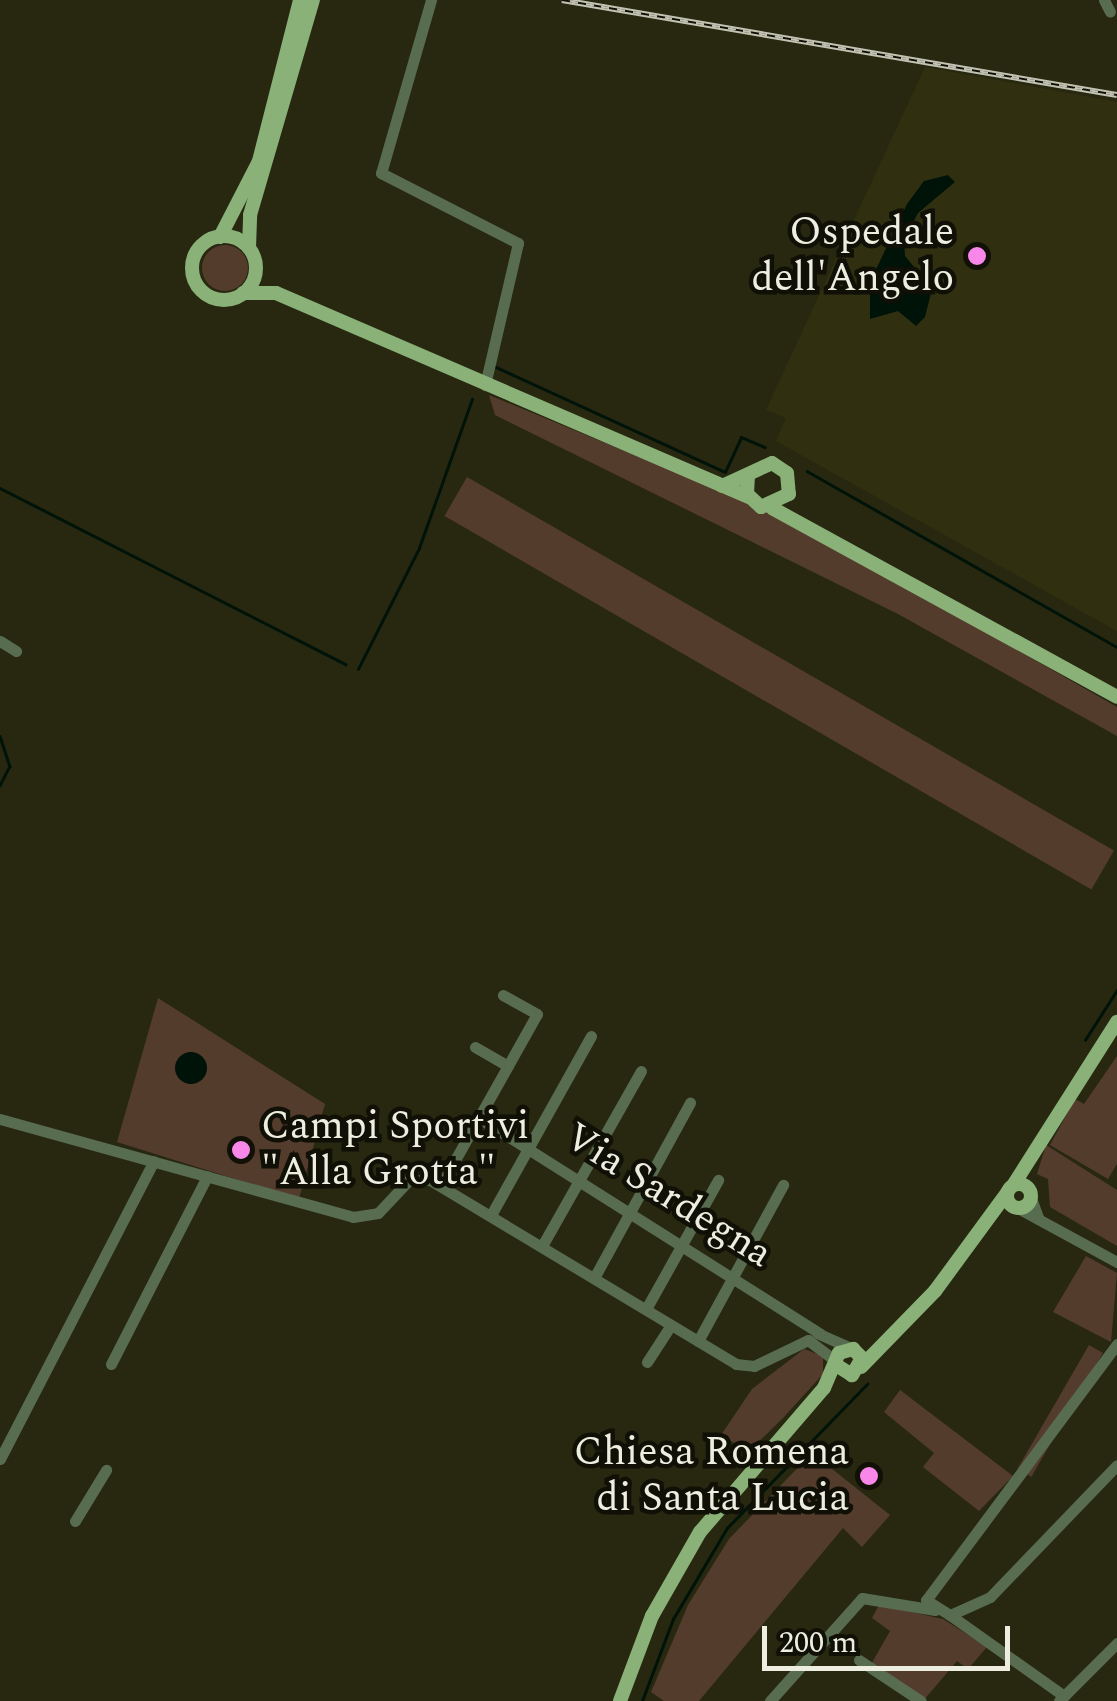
<!DOCTYPE html>
<html>
<head>
<meta charset="utf-8">
<style>
  body { margin:0 }
  #map { position:relative; width:1117px; height:1701px; overflow:hidden; background:#282811; font-family:Spectral,serif }
  div>[style] { position:absolute }
  [style*='--x'] { left:calc(var(--x)*1px); top:calc(var(--y)*1px); width:calc(var(--w)*1px); rotate:calc(var(--a)*1deg) }
  .built>* { inset:0; background:#303011 }
  .green>* { inset:0; background:#543c2d; transform-origin:0 0 }
  .round { border-radius:50% }
  .water>* { inset:0; background:#001309 }
  .stream>* { height:2.5px; margin:-1.25px; padding:0 1.25px; transform-origin:1.25px; border-radius:1.25px; background:#001309 }
  .minor>* { height:11px; margin:-5.5px; padding:0 5.5px; transform-origin:5.5px; border-radius:5.5px; background:#586c50 }
  .major>* { height:14px; margin:-7px; padding:0 7px; transform-origin:7px; border-radius:7px; background:#89b178 }
  .major>.ring { margin:-7px; padding:0; box-sizing:content-box; background:none; border:14px solid #89b178; border-radius:50% }
  .rail>* { height:6px; margin-top:-3px; transform-origin:0; background:repeating-linear-gradient(90deg,#101007 0 8px,#c2c3b3 0 16px); box-sizing:border-box; border-block:2px solid #c2c3b3 }
  .dots>* { width:28px; height:28px; translate:-50% -50%; box-sizing:border-box; border:5px solid #101007; border-radius:50% }
  span { translate:-50% -50%; white-space:nowrap; text-align:center; line-height:1.15; -webkit-text-stroke:9px #101007; paint-order:stroke }
  .poi-label { font-size:40px; color:#edeee0 }
  .right { translate:-100% -50%; text-align:right }
  .left { translate:0 -50%; text-align:left }
  .street-label { font-size:40px; color:#edeee0 }
  .scale { position:absolute; left:762px; top:1626px; width:248px; height:45px; box-sizing:border-box; border:5px solid #edeee0; border-top:0; padding-left:12px; font-size:30px; line-height:35px; white-space:nowrap; color:#edeee0; -webkit-text-stroke:8px #101007; paint-order:stroke }
</style>
</head>
<body>
<div id="map">
  <div class="built">
    <i style="clip-path:polygon(925px 67px,1117px 102px,1117px 631px,776px 441px,786px 418px,766px 410px)"></i>
  </div>
  <div class="green">
    <i class="round" style="left:202px;top:245px;width:46px;height:46px"></i>
    <i style="clip-path:polygon(489px 395px,784px 517px,1117px 707px,1117px 736px,898px 614px,495px 415px)"></i>
    <i style="left:467px;top:477px;width:747px;height:45px;rotate:30deg"></i>
    <i style="clip-path:polygon(158px 998px,325px 1104px,299px 1199px,117px 1142px)"></i>
    <i style="clip-path:polygon(1117px 1056px,1117px 1164px,1108px 1179px,1050px 1145px,1075px 1099px,1084px 1104px)"></i>
    <i style="clip-path:polygon(1046px 1145px,1117px 1190px,1117px 1246px,1050px 1207px,1048px 1179px,1037px 1174px)"></i>
    <i style="clip-path:polygon(1086px 1256px,1117px 1273px,1111px 1342px,1053px 1312px)"></i>
    <i style="left:1089px;top:1345px;width:16px;height:143px;rotate:30deg"></i>
    <i style="clip-path:polygon(804px 1349px,823px 1356px,823px 1374px,783px 1418px,748px 1452px,721px 1435px,752px 1389px)"></i>
    <i style="clip-path:polygon(900px 1390px,1013px 1476px,979px 1511px,923px 1467px,934px 1453px,884px 1412px)"></i>
    <i style="clip-path:polygon(812px 1453px,890px 1515px,862px 1547px,843px 1528px,699px 1701px,664px 1701px,651px 1692px,688px 1605px,729px 1539px)"></i>
    <i style="clip-path:polygon(879px 1605px,943px 1619px,987px 1647px,968px 1669px,957px 1661px,923px 1701px,869px 1668px,890px 1631px,872px 1618px)"></i>
  </div>
  <div class="water">
    <i style="clip-path:polygon(948px 175px,955px 182px,918px 213px,904px 240px,905px 256px,932px 289px,925px 317px,916px 326px,898px 311px,870px 319px,870px 282px,907px 204px,924px 181px)"></i>
    <i class="round" style="left:175px;top:1052px;width:32px;height:32px"></i>
  </div>
  <div class="stream">
    <i style="--x:496;--y:367;--w:252;--a:24.6"></i>
    <i style="--x:725;--y:472;--w:38;--a:-65"></i>
    <i style="--x:741;--y:437;--w:26;--a:23"></i>
    <i style="--x:807;--y:471;--w:356;--a:29.6"></i>
    <i style="--x:0;--y:488;--w:388;--a:27"></i>
    <i style="--x:358;--y:669;--w:136;--a:-63.2"></i>
    <i style="--x:419;--y:548;--w:158;--a:-70.4"></i>
    <i style="--x:0;--y:736;--w:32;--a:72"></i>
    <i style="--x:10;--y:766;--w:22;--a:117"></i>
    <i style="--x:1085;--y:1040;--w:59;--a:-57.4"></i>
    <i style="--x:642;--y:1701;--w:88;--a:-69.3"></i>
    <i style="--x:673;--y:1619;--w:106;--a:-59.3"></i>
    <i style="--x:727;--y:1528;--w:201;--a:-45.8"></i>
  </div>
  <div class="minor">
    <i style="--x:431;--y:0;--w:180;--a:106.1"></i>
    <i style="--x:381;--y:173;--w:154;--a:27.1"></i>
    <i style="--x:518;--y:243;--w:146;--a:103.1"></i>
    <i style="--x:1104;--y:0;--w:13;--a:63"></i>
    <i style="--x:0;--y:641;--w:19;--a:32"></i>
    <i style="--x:475;--y:1047;--w:38;--a:30"></i>
    <i style="--x:479;--y:1118;--w:404;--a:32.3"></i>
    <i style="--x:0;--y:1119;--w:366;--a:15.5"></i>
    <i style="--x:353;--y:1217;--w:25;--a:-9"></i>
    <i style="--x:378;--y:1213;--w:45;--a:-46.8"></i>
    <i style="--x:409;--y:1180;--w:21;--a:0"></i>
    <i style="--x:430;--y:1180;--w:357;--a:31"></i>
    <i style="--x:736;--y:1364;--w:18;--a:6"></i>
    <i style="--x:754;--y:1366;--w:60;--a:-25.7"></i>
    <i style="--x:808;--y:1340;--w:35;--a:37"></i>
    <i style="--x:441;--y:1185;--w:196;--a:-60.7"></i>
    <i style="--x:537;--y:1014;--w:39;--a:-151"></i>
    <i style="--x:1031;--y:1198;--w:20;--a:70"></i>
    <i style="--x:1018;--y:1208;--w:113;--a:28.6"></i>
    <i style="--x:491;--y:1215;--w:205;--a:-60.8"></i>
    <i style="--x:542;--y:1246;--w:201;--a:-60.5"></i>
    <i style="--x:594;--y:1278;--w:200;--a:-61.3"></i>
    <i style="--x:646;--y:1309;--w:148;--a:-60.8"></i>
    <i style="--x:817;--y:1333;--w:36;--a:24"></i>
    <i style="--x:698;--y:1341;--w:178;--a:-61.4"></i>
    <i style="--x:1117;--y:1344;--w:319;--a:126.7"></i>
    <i style="--x:926;--y:1600;--w:28;--a:32"></i>
    <i style="--x:950;--y:1615;--w:44;--a:-24.2"></i>
    <i style="--x:990;--y:1597;--w:183;--a:-46.1"></i>
    <i style="--x:647;--y:1362;--w:44;--a:-57"></i>
    <i style="--x:111;--y:1364;--w:211;--a:-62.9"></i>
    <i style="--x:0;--y:1459;--w:335;--a:-62.7"></i>
    <i style="--x:75;--y:1521;--w:60;--a:-58.7"></i>
    <i style="--x:950;--y:1615;--w:140;--a:35.4"></i>
    <i style="--x:859;--y:1660;--w:74;--a:33.5"></i>
    <i style="--x:770;--y:1701;--w:138;--a:-48.2"></i>
    <i style="--x:862;--y:1598;--w:74;--a:9.3"></i>
    <i style="--x:1059;--y:1701;--w:82;--a:-45"></i>
  </div>
  <div class="major">
    <i class="ring" style="left:192px;top:236px;width:50px;height:50px"></i>
    <i style="--x:220;--y:237;--w:85;--a:-62.8"></i>
    <i style="--x:259;--y:161;--w:166;--a:-75.7"></i>
    <i style="--x:249;--y:248;--w:33;--a:-88"></i>
    <i style="--x:250;--y:215;--w:224;--a:-73.7"></i>
    <i style="--x:243;--y:293;--w:33;--a:0"></i>
    <i style="--x:276;--y:293;--w:515;--a:23.33"></i>
    <i style="--x:722;--y:486;--w:55;--a:-24.7"></i>
    <i style="--x:772;--y:463;--w:18;--a:34"></i>
    <i style="--x:787;--y:473;--w:21;--a:85"></i>
    <i style="--x:789;--y:494;--w:31;--a:155"></i>
    <i style="--x:761;--y:507;--w:19;--a:-137"></i>
    <i style="--x:747;--y:494;--w:18;--a:-87"></i>
    <i style="--x:772;--y:508;--w:393;--a:28.7"></i>
    <i class="ring" style="left:1007px;top:1184px;width:10px;height:10px"></i>
    <i style="--x:1014;--y:1184;--w:192;--a:-57.6"></i>
    <i style="--x:861;--y:1367;--w:106;--a:-45.8"></i>
    <i style="--x:935;--y:1291;--w:122;--a:-53.7"></i>
    <i style="--x:620;--y:1701;--w:91;--a:-69.4"></i>
    <i style="--x:652;--y:1616;--w:97;--a:-60.3"></i>
    <i style="--x:700;--y:1532;--w:190;--a:-49.3"></i>
    <i style="--x:824;--y:1388;--w:38;--a:-67"></i>
    <i style="--x:839;--y:1353;--w:15;--a:-16"></i>
    <i style="--x:853;--y:1349;--w:13;--a:45"></i>
    <i style="--x:862;--y:1358;--w:20;--a:120"></i>
    <i style="--x:852;--y:1375;--w:19;--a:-148"></i>
  </div>
  <div class="rail">
    <i style="--x:562;--y:0;--w:563;--a:9.71"></i>
  </div>
  <div class="dots">
    <i style="left:977px;top:256px;background:#f987e9"></i>
    <i style="left:241px;top:1150px;background:#f987e9"></i>
    <i style="left:869px;top:1476px;background:#f987e9"></i>
  </div>
  <div class="poi-label">
    <span class="right" style="left:954px;top:256px">Ospedale<br>dell'Angelo</span>
    <span class="left" style="left:261px;top:1150px">Campi Sportivi<br>"Alla Grotta"</span>
    <span class="right" style="left:849px;top:1476px">Chiesa Romena<br>di Santa Lucia</span>
  </div>
  <div class="street-label">
    <span style="left:668px;top:1196px;rotate:32deg">Via Sardegna</span>
  </div>
  <div class="scale">200 m</div>
</div>
</body>
</html>
